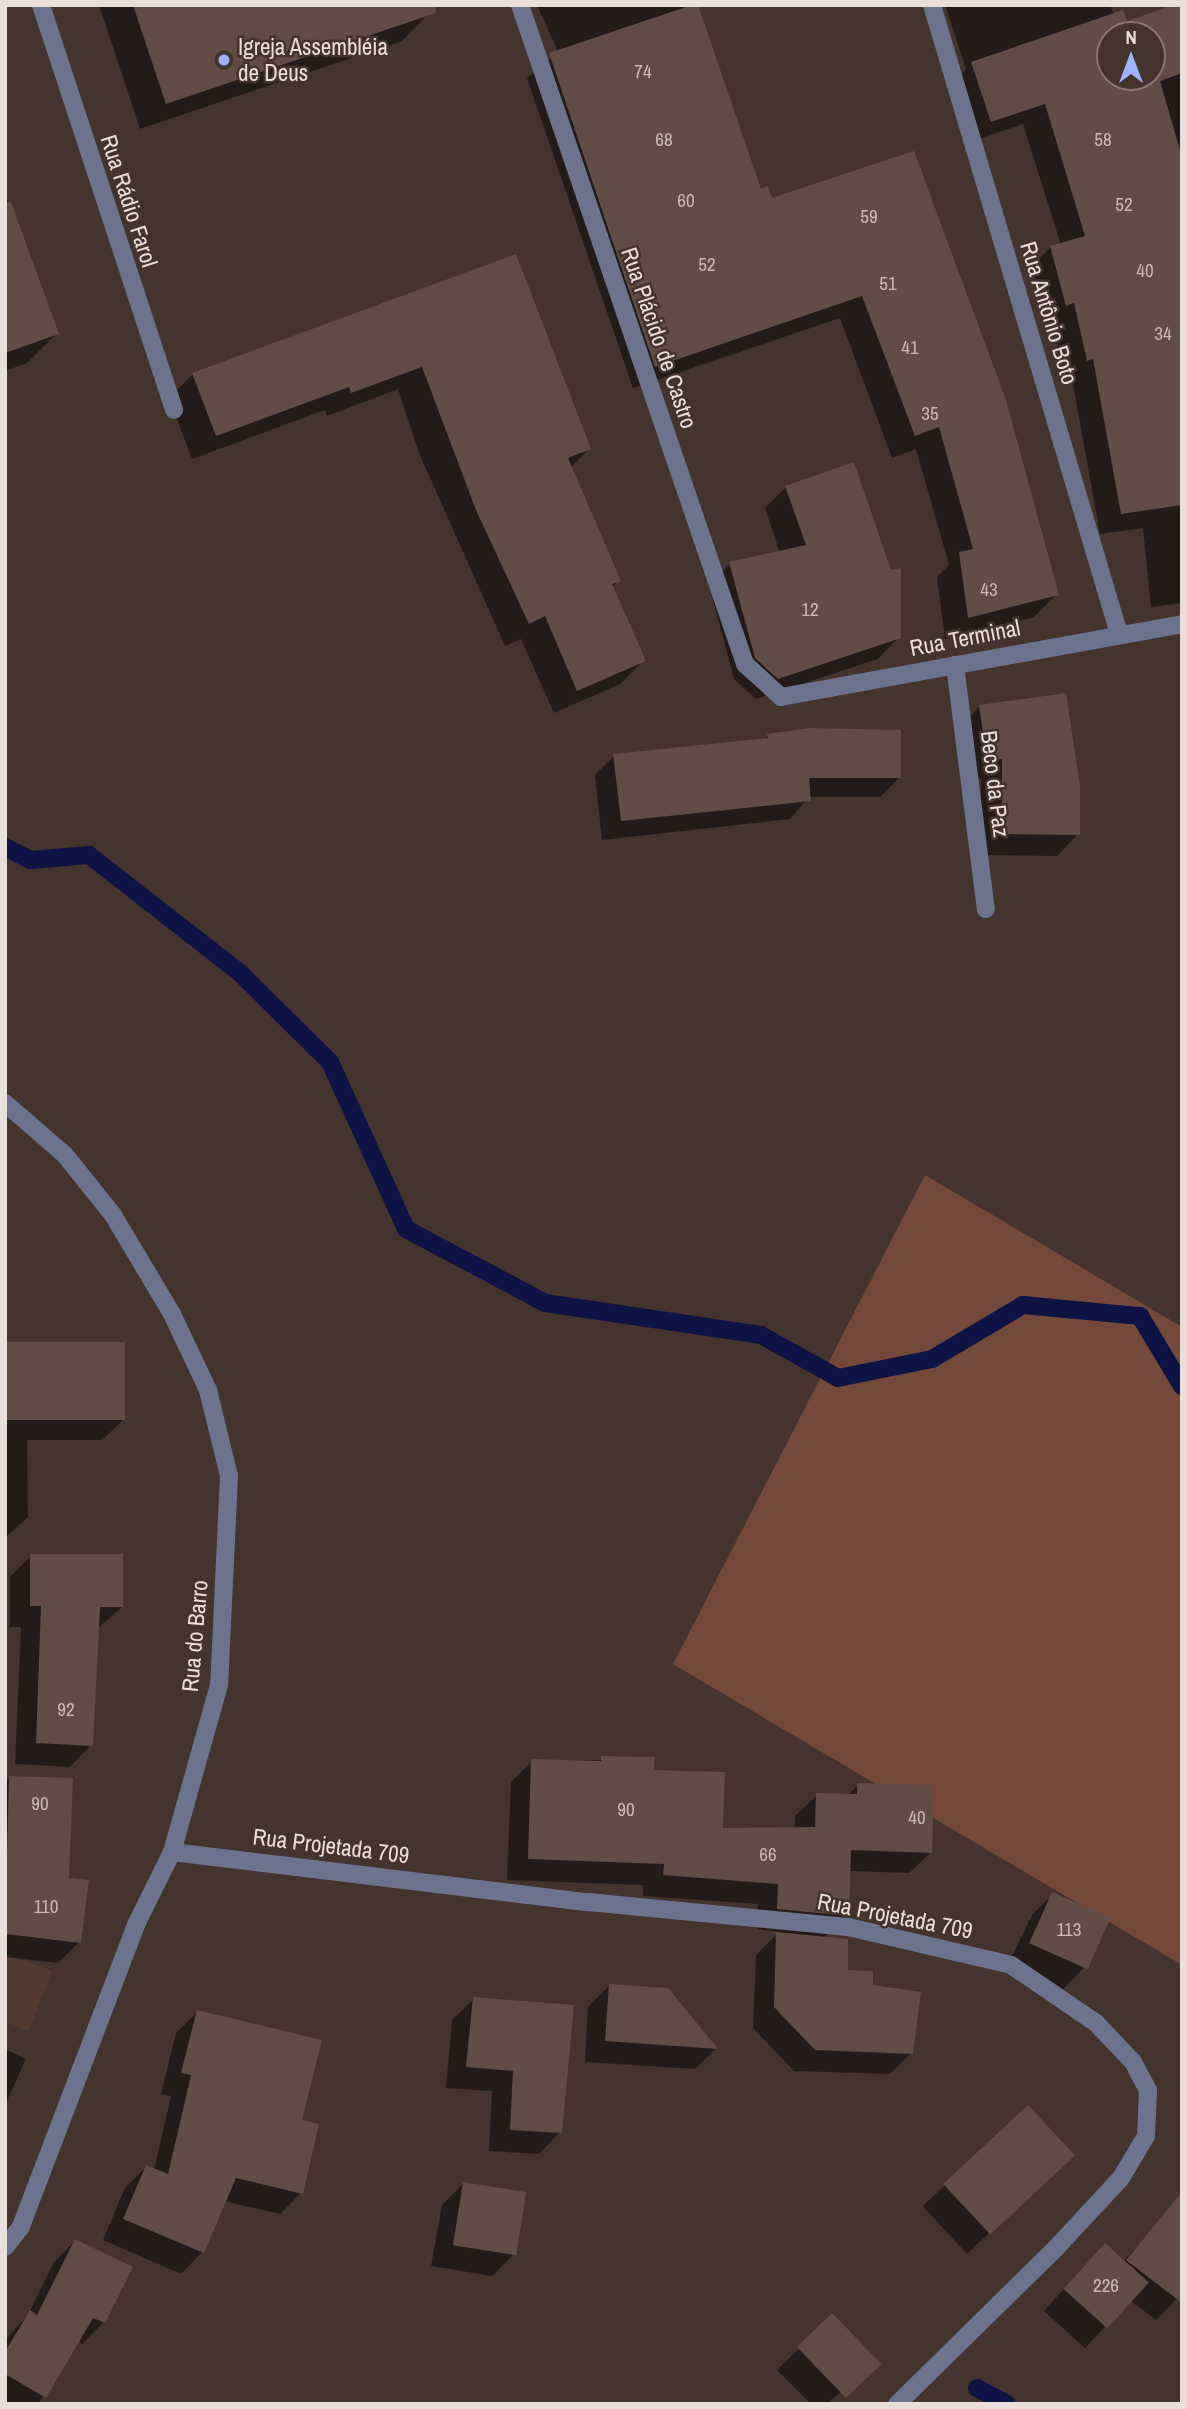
<!DOCTYPE html>
<html>
<head>
<meta charset="utf-8">
<style>
  body { margin:0 }
  #map { position:relative; width:1187px; height:2409px; overflow:hidden; background:#45332d; font-family:"Archivo Narrow",sans-serif }
  div>[style] { position:absolute }
  [style*='--x'] { left:calc(var(--x)*1px); top:calc(var(--y)*1px); width:calc(var(--w)*1px); rotate:calc(var(--a)*1deg) }
  .built>* { inset:0; background:#523a31 }
  .green>* { inset:0; background:#744939 }
  .shadow>* { inset:0; background:#0007; transform-origin:0 0 }
  .stream>* { height:18px; margin:-9px; padding:0 9px; transform-origin:9px; border-radius:9px; background:#0e1345 }
  .building>* { inset:0; background:#614d46; transform-origin:0 0 }
  .minor>* { height:18px; margin:-9px; padding:0 9px; transform-origin:9px; border-radius:9px; background:#6b738e }
  .dots>* { width:19px; height:19px; translate:-50% -50%; box-sizing:border-box; border:4px solid #45332d; border-radius:50% }
  span { translate:-50% -50%; white-space:nowrap; text-align:center; line-height:1.15; -webkit-text-stroke:5px #45332d; paint-order:stroke }
  .number-label { font-size:19px; color:#c8bab5 }
  .number-label span { -webkit-text-stroke-width:0 }
  .poi-label { font-size:23px; color:#eadeda }
  .left { translate:0 -50%; text-align:left }
  .street-label { font-size:23px; color:#eadeda }
  .frame { position:absolute; inset:0; border:7px solid #eadeda; pointer-events:none }
  .north { position:absolute; left:1096px; top:21px; width:70px; height:70px; box-sizing:border-box; background:#45332d; border:2px solid #877772; border-radius:50%; rotate:0deg; font-size:19px; font-weight:700; line-height:28px; text-align:center; color:#eadeda }
  .north::after { content:''; display:block; margin:auto; width:24px; height:32px; background:#9fb3fd; clip-path:polygon(50% 0,100% 100%,50% 72%,0 100%) }
</style>
</head>
<body>
<div id="map">
  <div class="built">
    <i style="clip-path:polygon(5px 1953px,52px 1971px,29px 2031px,5px 2022px)"></i>
  </div>
  <div class="green">
    <i style="clip-path:polygon(925px 1175px,1182px 1327px,1182px 1965px,673px 1664px)"></i>
  </div>
  <div class="shadow">
    <i style="clip-path:polygon(99px 5px,424px 5px,427px 15px,402px 41px,140px 129px)"></i>
    <i style="clip-path:polygon(537px 5px,696px 5px,760px 191px,771px 200px,913px 153px,1057px 594px,1034px 617px,945px 639px,937px 577px,949px 565px,916px 449px,892px 458px,840px 318px,633px 388px,527px 78px,558px 52px)"></i>
    <i style="clip-path:polygon(evenodd,945px 5px,1110px 5px,1114px 15px,1126px 23px,1182px 5px,1182px 603px,1151px 607px,1143px 528px,1100px 534px,1072px 379px,1066px 381px,1053px 324px,1045px 326px,1029px 269px,1051px 247px,1061px 245px,1023px 124px,970px 142px,951px 85px,966px 69px,945px 5px,1110px 35px,1152px 35px,1152px 77px,1110px 77px,1110px 35px)"></i>
    <i style="clip-path:polygon(5px 194px,57px 333px,27px 363px,5px 371px)"></i>
    <i style="clip-path:polygon(515px 257px,589px 449px,570px 468px,619px 580px,612px 587px,644px 660px,620px 684px,554px 713px,521px 639px,505px 646px,419px 453px,398px 389px,327px 416px,325px 410px,192px 459px,169px 398px,193px 374px)"></i>
    <i style="clip-path:polygon(786px 487px,899px 637px,878px 659px,756px 699px,734px 679px,709px 585px,730px 564px,780px 553px,765px 508px)"></i>
    <i style="clip-path:polygon(980px 706px,1078px 834px,1057px 856px,981px 855px,981px 779px,966px 781px,959px 728px)"></i>
    <i style="clip-path:polygon(768px 736px,899px 778px,880px 797px,809px 797px,790px 819px,602px 840px,595px 775px,614px 756px,763px 740px)"></i>
    <i style="clip-path:polygon(5px 1347px,124px 1419px,102px 1440px,27px 1440px,28px 1517px,5px 1538px)"></i>
    <i style="clip-path:polygon(31px 1556px,122px 1607px,98px 1628px,91px 1745px,70px 1767px,15px 1764px,21px 1627px,10px 1627px,10px 1577px)"></i>
    <i style="clip-path:polygon(653px 1759px,653px 1772px,721px 1830px,795px 1829px,795px 1816px,817px 1795px,848px 1795px,858px 1785px,931px 1852px,909px 1873px,849px 1871px,847px 1915px,824px 1938px,846px 1972px,871px 1987px,911px 2053px,890px 2074px,794px 2071px,753px 2028px,756px 1955px,779px 1932px,757px 1929px,758px 1904px,643px 1896px,643px 1885px,507px 1880px,511px 1782px,532px 1761px)"></i>
    <i style="clip-path:polygon(10px 1778px,67px 1880px,79px 1942px,58px 1963px,5px 1957px,5px 1782px)"></i>
    <i style="clip-path:polygon(1053px 1894px,1084px 1968px,1063px 1989px,1008px 1964px,1032px 1915px)"></i>
    <i style="clip-path:polygon(609px 1986px,716px 2049px,695px 2069px,585px 2062px,588px 2007px)"></i>
    <i style="clip-path:polygon(474px 1999px,560px 2132px,539px 2154px,489px 2151px,492px 2091px,446px 2088px,452px 2020px)"></i>
    <i style="clip-path:polygon(197px 2012px,300px 2121px,301px 2193px,280px 2214px,224px 2201px,202px 2252px,181px 2274px,103px 2240px,125px 2188px,146px 2167px,154px 2170px,171px 2096px,161px 2094px,176px 2033px)"></i>
    <i style="clip-path:polygon(5px 2049px,26px 2059px,5px 2105px)"></i>
    <i style="left:1028px;top:2108px;width:65px;height:144px;rotate:47deg"></i>
    <i style="clip-path:polygon(463px 2184px,513px 2255px,492px 2276px,431px 2266px,442px 2205px)"></i>
    <i style="clip-path:polygon(1160px 2221px,1177px 2299px,1156px 2320px,1130px 2300px,1085px 2348px,1044px 2311px,1084px 2267px,1123px 2262px)"></i>
    <i style="clip-path:polygon(75px 2241px,104px 2322px,82px 2344px,77px 2341px,38px 2404px,5px 2404px,5px 2340px,28px 2315px,54px 2262px)"></i>
    <i style="clip-path:polygon(832px 2316px,854px 2380px,827px 2404px,811px 2404px,777px 2370px)"></i>
  </div>
  <div class="stream">
    <i style="--x:5;--y:847;--w:29;--a:27"></i>
    <i style="--x:31;--y:860;--w:58;--a:-4.9"></i>
    <i style="--x:89;--y:855;--w:192;--a:38"></i>
    <i style="--x:240;--y:973;--w:127;--a:44.7"></i>
    <i style="--x:330;--y:1062;--w:183;--a:65.5"></i>
    <i style="--x:406;--y:1229;--w:157;--a:28"></i>
    <i style="--x:545;--y:1303;--w:218;--a:8.4"></i>
    <i style="--x:761;--y:1335;--w:88;--a:29.2"></i>
    <i style="--x:838;--y:1378;--w:96;--a:-11.4"></i>
    <i style="--x:932;--y:1359;--w:106;--a:-30.7"></i>
    <i style="--x:1023;--y:1305;--w:118;--a:5.4"></i>
    <i style="--x:1140;--y:1316;--w:82;--a:59"></i>
    <i style="--x:977;--y:2388;--w:34;--a:28"></i>
  </div>
  <div class="building">
    <i style="clip-path:polygon(133px 5px,435px 5px,436px 13px,166px 104px)"></i>
    <i style="clip-path:polygon(692px 5px,698px 5px,761px 189px,768px 186px,772px 198px,914px 151px,1006px 400px,1059px 595px,968px 618px,959px 552px,973px 549px,939px 427px,915px 436px,862px 296px,655px 367px,549px 53px)"></i>
    <i style="clip-path:polygon(evenodd,1173px 5px,1182px 5px,1182px 73px,1160px 81px,1182px 157px,1182px 505px,1121px 514px,1093px 359px,1087px 361px,1074px 303px,1066px 306px,1050px 246px,1085px 236px,1045px 104px,991px 122px,971px 62px,1123px 10px,1127px 21px,1173px 5px,1110px 35px,1152px 35px,1152px 77px,1110px 77px,1110px 35px)"></i>
    <i style="clip-path:polygon(11px 202px,59px 334px,5px 353px,5px 203px)"></i>
    <i style="clip-path:polygon(516px 254px,591px 449px,568px 458px,621px 581px,612px 584px,646px 661px,577px 691px,545px 616px,529px 624px,476px 510px,422px 367px,351px 393px,349px 387px,216px 436px,192px 373px)"></i>
    <i style="clip-path:polygon(854px 462px,891px 570px,901px 568px,901px 638px,778px 679px,755px 658px,729px 562px,806px 545px,785px 486px)"></i>
    <i style="clip-path:polygon(1066px 693px,1080px 786px,1080px 835px,1002px 834px,1002px 759px,987px 761px,979px 705px)"></i>
    <i style="clip-path:polygon(810px 728px,901px 730px,901px 778px,809px 778px,811px 801px,621px 821px,613px 754px,768px 738px,767px 734px)"></i>
    <i style="left:5px;top:1342px;width:120px;height:78px"></i>
    <i style="clip-path:polygon(30px 1554px,123px 1554px,123px 1607px,100px 1607px,93px 1746px,36px 1743px,41px 1606px,30px 1606px)"></i>
    <i style="clip-path:polygon(601px 1756px,655px 1757px,654px 1770px,725px 1772px,723px 1828px,815px 1827px,816px 1793px,857px 1794px,857px 1783px,934px 1785px,932px 1853px,851px 1850px,849px 1916px,777px 1909px,778px 1884px,663px 1875px,664px 1864px,528px 1859px,531px 1759px,601px 1761px)"></i>
    <i style="clip-path:polygon(9px 1776px,73px 1778px,69px 1878px,89px 1880px,81px 1943px,5px 1934px)"></i>
    <i style="left:1052px;top:1892px;width:64px;height:56px;rotate:24deg"></i>
    <i style="clip-path:polygon(776px 1932px,848px 1939px,848px 1970px,873px 1971px,873px 1985px,921px 1992px,913px 2054px,815px 2050px,774px 2007px)"></i>
    <i style="clip-path:polygon(609px 1984px,668px 1988px,718px 2049px,605px 2041px)"></i>
    <i style="clip-path:polygon(473px 1997px,574px 2005px,562px 2133px,510px 2130px,513px 2071px,466px 2067px)"></i>
    <i style="clip-path:polygon(197px 2010px,322px 2040px,302px 2120px,319px 2124px,303px 2194px,236px 2178px,204px 2253px,123px 2219px,146px 2165px,168px 2174px,191px 2075px,181px 2073px)"></i>
    <i style="left:1028px;top:2105px;width:69px;height:116px;rotate:47deg"></i>
    <i style="left:463px;top:2182px;width:64px;height:64px;rotate:9deg"></i>
    <i style="clip-path:polygon(1182px 2192px,1182px 2303px,1126px 2260px)"></i>
    <i style="clip-path:polygon(75px 2239px,133px 2267px,105px 2323px,93px 2318px,46px 2398px,5px 2374px,5px 2352px,30px 2310px,37px 2315px)"></i>
    <i style="left:1105px;top:2243px;width:59px;height:62px;rotate:42deg"></i>
    <i style="left:832px;top:2313px;width:71px;height:49px;rotate:46deg"></i>
  </div>
  <div class="minor">
    <i style="--x:41;--y:5;--w:426;--a:71.8"></i>
    <i style="--x:520;--y:5;--w:696;--a:71.15"></i>
    <i style="--x:745;--y:664;--w:49;--a:42.5"></i>
    <i style="--x:781;--y:697;--w:408;--a:-10.3"></i>
    <i style="--x:932;--y:5;--w:656;--a:73.44"></i>
    <i style="--x:955;--y:665;--w:246;--a:82.8"></i>
    <i style="--x:5;--y:1103;--w:79;--a:40.9"></i>
    <i style="--x:65;--y:1155;--w:77;--a:51.3"></i>
    <i style="--x:113;--y:1215;--w:115;--a:59.2"></i>
    <i style="--x:172;--y:1314;--w:84;--a:64.7"></i>
    <i style="--x:208;--y:1390;--w:89;--a:76.3"></i>
    <i style="--x:229;--y:1476;--w:209;--a:92.7"></i>
    <i style="--x:219;--y:1685;--w:173;--a:105.7"></i>
    <i style="--x:172;--y:1852;--w:81;--a:116.3"></i>
    <i style="--x:136;--y:1925;--w:324;--a:110.9"></i>
    <i style="--x:20;--y:2228;--w:24;--a:128"></i>
    <i style="--x:172;--y:1852;--w:419;--a:6.9"></i>
    <i style="--x:588;--y:1902;--w:261;--a:5.5"></i>
    <i style="--x:848;--y:1927;--w:167;--a:13.1"></i>
    <i style="--x:1011;--y:1965;--w:103;--a:34.3"></i>
    <i style="--x:1096;--y:2023;--w:54;--a:46.5"></i>
    <i style="--x:1133;--y:2062;--w:32;--a:62"></i>
    <i style="--x:1148;--y:2090;--w:46;--a:92.5"></i>
    <i style="--x:1146;--y:2136;--w:49;--a:120.8"></i>
    <i style="--x:1121;--y:2178;--w:96;--a:132.9"></i>
    <i style="--x:1056;--y:2248;--w:223;--a:135.5"></i>
  </div>
  <div class="dots">
    <i style="left:224px;top:60px;background:#9fb3fd"></i>
  </div>
  <div class="number-label">
    <span style="left:643px;top:72px">74</span>
    <span style="left:664px;top:140px">68</span>
    <span style="left:1103px;top:140px">58</span>
    <span style="left:686px;top:201px">60</span>
    <span style="left:1124px;top:205px">52</span>
    <span style="left:869px;top:217px">59</span>
    <span style="left:707px;top:265px">52</span>
    <span style="left:1145px;top:271px">40</span>
    <span style="left:888px;top:284px">51</span>
    <span style="left:1163px;top:334px">34</span>
    <span style="left:910px;top:348px">41</span>
    <span style="left:930px;top:414px">35</span>
    <span style="left:989px;top:590px">43</span>
    <span style="left:810px;top:610px">12</span>
    <span style="left:66px;top:1710px">92</span>
    <span style="left:40px;top:1804px">90</span>
    <span style="left:626px;top:1810px">90</span>
    <span style="left:917px;top:1818px">40</span>
    <span style="left:768px;top:1855px">66</span>
    <span style="left:46px;top:1907px">110</span>
    <span style="left:1069px;top:1930px">113</span>
    <span style="left:1106px;top:2286px">226</span>
  </div>
  <div class="poi-label">
    <span class="left" style="left:238px;top:60px">Igreja Assembléia<br>de Deus</span>
  </div>
  <div class="street-label">
    <span style="left:129px;top:201px;rotate:72deg">Rua Rádio Farol</span>
    <span style="left:1049px;top:313px;rotate:73deg">Rua Antônio Boto</span>
    <span style="left:659px;top:338px;rotate:71deg">Rua Plácido de Castro</span>
    <span style="left:965px;top:638px;rotate:-11deg">Rua Terminal</span>
    <span style="left:995px;top:784px;rotate:83deg">Beco da Paz</span>
    <span style="left:195px;top:1636px;rotate:-85deg">Rua do Barro</span>
    <span style="left:331px;top:1846px;rotate:7deg">Rua Projetada 709</span>
    <span style="left:895px;top:1916px;rotate:11deg">Rua Projetada 709</span>
  </div>
  <div class="frame"></div>
  <div class="north">N</div>
</div>
</body>
</html>
